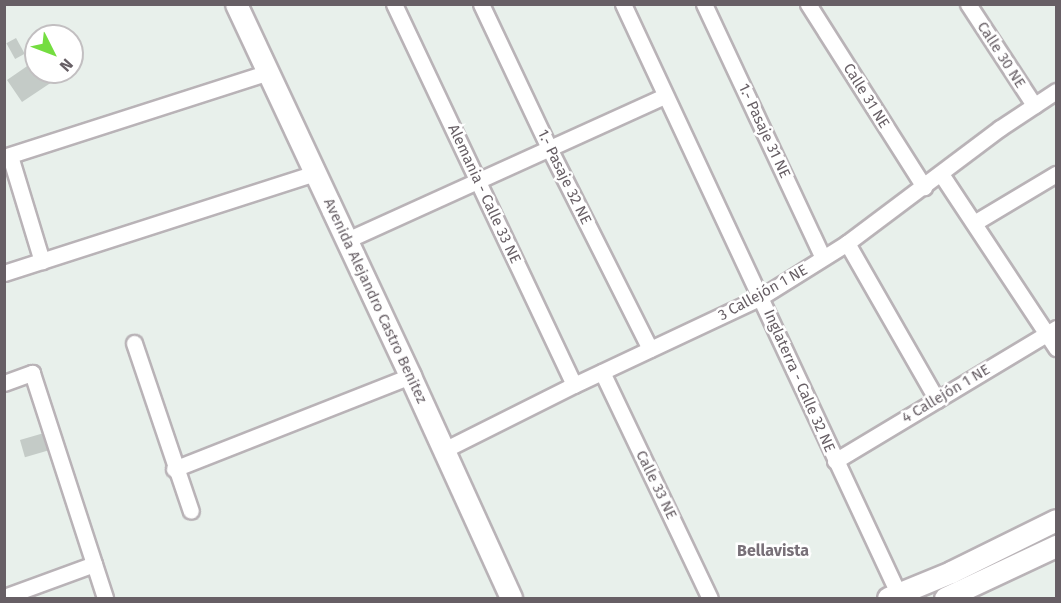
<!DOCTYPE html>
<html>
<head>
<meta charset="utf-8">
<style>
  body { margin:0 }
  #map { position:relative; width:1061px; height:603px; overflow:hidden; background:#e8f0eb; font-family:"Fira Sans",sans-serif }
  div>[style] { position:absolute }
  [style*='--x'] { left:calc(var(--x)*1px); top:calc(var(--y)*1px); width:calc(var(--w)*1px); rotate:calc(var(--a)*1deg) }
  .building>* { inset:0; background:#c4cbc7; transform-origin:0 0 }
  .roads { filter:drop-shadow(2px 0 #b9b3b7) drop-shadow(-2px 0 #b9b3b7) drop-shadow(0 2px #b9b3b7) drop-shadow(0 -2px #b9b3b7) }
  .street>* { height:15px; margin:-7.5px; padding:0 7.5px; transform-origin:7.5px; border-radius:7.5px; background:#fff }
  .secondary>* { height:21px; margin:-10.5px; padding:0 10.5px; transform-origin:10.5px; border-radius:10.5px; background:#fff }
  span { translate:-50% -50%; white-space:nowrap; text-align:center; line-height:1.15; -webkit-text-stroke:5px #fff; paint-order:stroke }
  .street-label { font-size:15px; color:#675f65 }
  .neighbourhood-label { font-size:16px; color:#787078; font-weight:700 }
  .frame { position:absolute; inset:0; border:6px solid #675f65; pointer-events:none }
  .north { position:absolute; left:24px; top:24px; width:60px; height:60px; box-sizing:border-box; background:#fff; border:2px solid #c2bfc1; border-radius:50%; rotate:132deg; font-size:16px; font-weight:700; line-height:24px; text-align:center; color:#675f65 }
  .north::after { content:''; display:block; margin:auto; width:21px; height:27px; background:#74dd40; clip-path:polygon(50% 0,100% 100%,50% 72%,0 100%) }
</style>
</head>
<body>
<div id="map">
  <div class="building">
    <i style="left:16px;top:38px;width:18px;height:11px;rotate:61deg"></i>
    <i style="clip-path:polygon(36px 60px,36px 72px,67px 72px,22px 102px,7px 80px)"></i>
    <i style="left:44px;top:433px;width:18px;height:25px;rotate:74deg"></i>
  </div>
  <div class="roads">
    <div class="street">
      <i style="--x:394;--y:4;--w:421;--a:64.7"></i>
      <i style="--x:481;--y:4;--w:159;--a:64.7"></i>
      <i style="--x:549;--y:148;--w:225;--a:63.3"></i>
      <i style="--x:623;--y:4;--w:652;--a:64.97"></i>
      <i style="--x:704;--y:4;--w:280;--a:64.9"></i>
      <i style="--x:808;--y:4;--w:217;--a:57.6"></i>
      <i style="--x:968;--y:4;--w:121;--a:56.8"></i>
      <i style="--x:10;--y:156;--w:110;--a:73.1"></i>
      <i style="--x:4;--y:157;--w:277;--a:-17.8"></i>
      <i style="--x:941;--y:174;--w:209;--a:56.5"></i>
      <i style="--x:974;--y:223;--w:96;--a:-30.9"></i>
      <i style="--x:347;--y:240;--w:349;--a:-24.4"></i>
      <i style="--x:847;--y:243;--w:181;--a:60.2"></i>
      <i style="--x:4;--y:273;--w:328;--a:-17.8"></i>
      <i style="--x:134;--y:343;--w:177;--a:71.3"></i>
      <i style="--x:602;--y:372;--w:250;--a:64.5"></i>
      <i style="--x:4;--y:383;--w:30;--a:-20"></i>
      <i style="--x:32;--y:373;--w:237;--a:72"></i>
      <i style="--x:444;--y:450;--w:145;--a:-26.6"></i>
      <i style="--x:574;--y:385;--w:207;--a:-25.2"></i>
      <i style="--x:761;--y:297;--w:102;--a:-32.1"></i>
      <i style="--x:847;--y:243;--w:191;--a:-36.9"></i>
      <i style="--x:1000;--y:128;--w:67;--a:-33.5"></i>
      <i style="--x:835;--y:461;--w:258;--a:-31"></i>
      <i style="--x:174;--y:469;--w:254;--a:-21.5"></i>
      <i style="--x:4;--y:597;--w:96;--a:-20.1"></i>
    </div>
    <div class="secondary">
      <i style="--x:236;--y:4;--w:411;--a:64.9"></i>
      <i style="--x:410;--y:376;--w:244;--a:65.5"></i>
      <i style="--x:888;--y:598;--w:68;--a:-22.4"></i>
      <i style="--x:951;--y:572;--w:117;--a:-26.3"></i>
      <i style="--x:945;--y:598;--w:123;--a:-25.1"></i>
    </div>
  </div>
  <div class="street-label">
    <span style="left:1001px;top:55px;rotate:57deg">Calle 30 NE</span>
    <span style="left:866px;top:96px;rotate:58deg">Calle 31 NE</span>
    <span style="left:764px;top:131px;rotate:65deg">1.- Pasaje 31 NE</span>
    <span style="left:564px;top:177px;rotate:64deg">1.- Pasaje 32 NE</span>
    <span style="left:484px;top:194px;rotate:65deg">Alemania - Calle 33 NE</span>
    <span style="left:763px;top:293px;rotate:-29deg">3 Callejón 1 NE</span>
    <span style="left:375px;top:301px;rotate:65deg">Avenida Alejandro Castro Benitez</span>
    <span style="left:799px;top:381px;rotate:66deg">Inglaterra - Calle 32 NE</span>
    <span style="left:946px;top:394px;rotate:-31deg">4 Callejón 1 NE</span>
    <span style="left:656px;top:485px;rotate:64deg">Calle 33 NE</span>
  </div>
  <div class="neighbourhood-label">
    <span style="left:773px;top:551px">Bellavista</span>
  </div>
  <div class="frame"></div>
  <div class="north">N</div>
</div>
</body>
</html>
